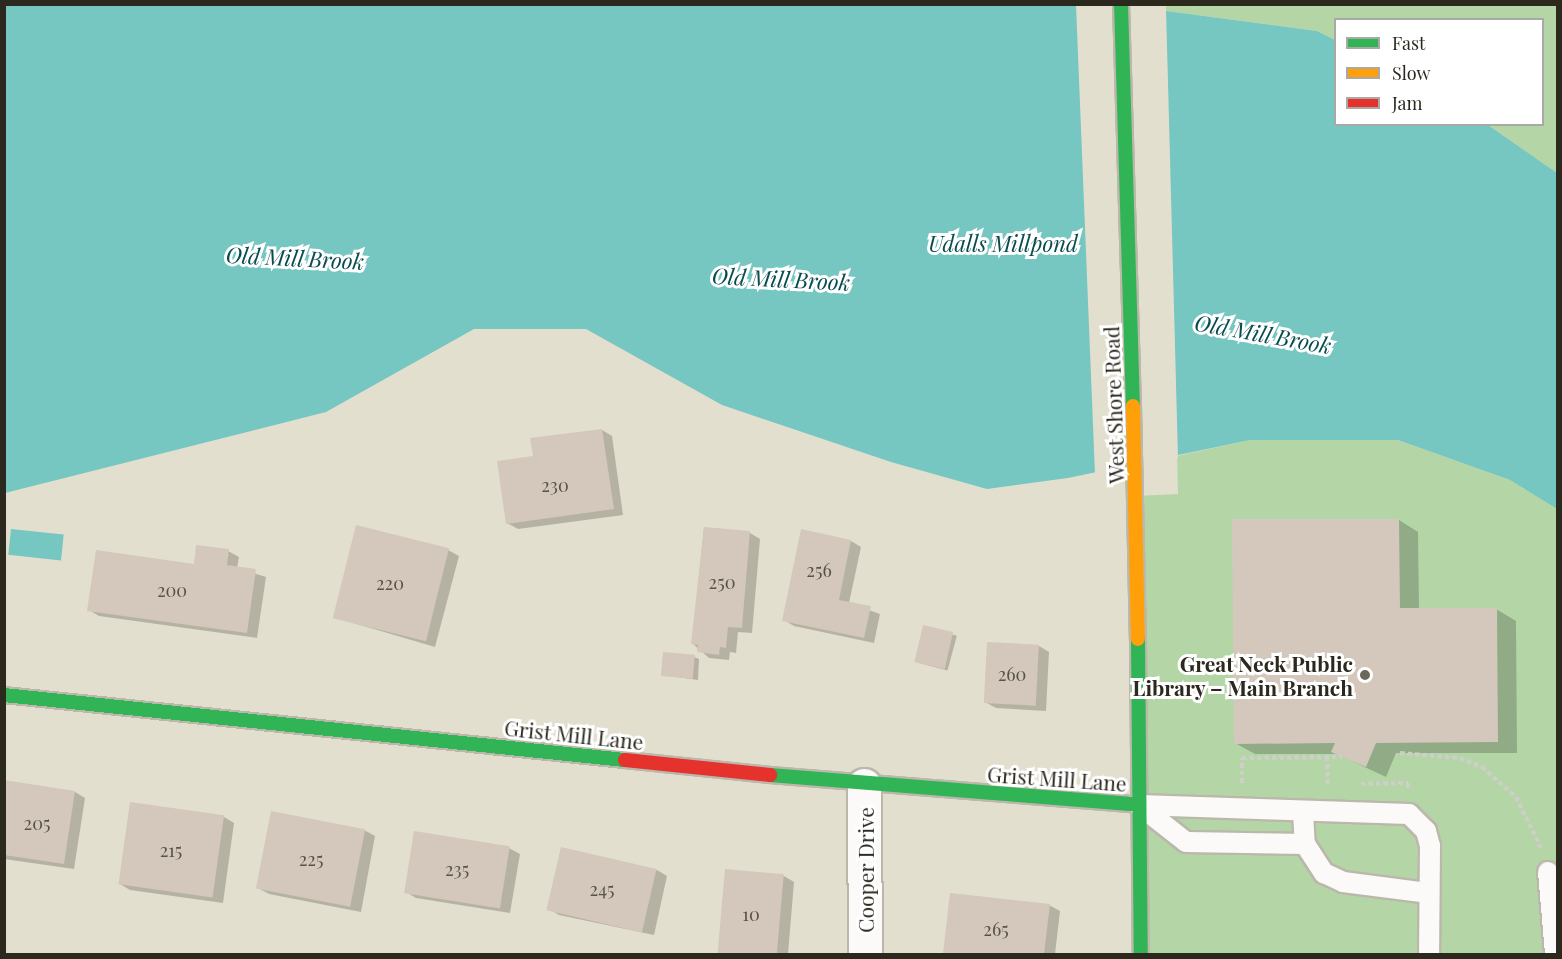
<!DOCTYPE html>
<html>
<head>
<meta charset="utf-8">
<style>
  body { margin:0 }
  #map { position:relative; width:1562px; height:959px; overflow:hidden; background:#e3dfce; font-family:"Playfair Display",serif }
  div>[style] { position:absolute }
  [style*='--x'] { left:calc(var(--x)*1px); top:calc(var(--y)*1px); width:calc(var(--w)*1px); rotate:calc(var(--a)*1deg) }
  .green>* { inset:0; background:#b4d6a7 }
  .water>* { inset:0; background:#76c6c1; transform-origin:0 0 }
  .pier>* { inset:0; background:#e3dfce }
  .shadow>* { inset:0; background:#0003; transform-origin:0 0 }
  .building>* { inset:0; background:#d4c7bb; transform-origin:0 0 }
  .path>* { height:4px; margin-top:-2px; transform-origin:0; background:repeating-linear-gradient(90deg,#cfcec9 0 4.5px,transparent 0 7.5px) }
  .roads { filter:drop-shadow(2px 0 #bbb8ab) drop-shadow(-2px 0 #bbb8ab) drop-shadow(0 2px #bbb8ab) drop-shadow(0 -2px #bbb8ab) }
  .lane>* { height:20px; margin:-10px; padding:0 10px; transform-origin:10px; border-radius:10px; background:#fbfaf8 }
  .street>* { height:33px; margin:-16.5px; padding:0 16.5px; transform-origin:16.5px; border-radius:16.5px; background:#fbfaf8 }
  .fast>* { height:14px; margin:-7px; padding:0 7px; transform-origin:7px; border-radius:7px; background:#30b455 }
  .slow>* { height:14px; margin:-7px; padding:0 7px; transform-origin:7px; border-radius:7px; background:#ff9f0a }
  .jam>* { height:14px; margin:-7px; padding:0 7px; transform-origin:7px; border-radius:7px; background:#e5322d }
  .dots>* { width:16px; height:16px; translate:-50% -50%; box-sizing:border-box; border:3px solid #fff; border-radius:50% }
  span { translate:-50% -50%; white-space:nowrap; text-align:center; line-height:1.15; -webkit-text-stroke:6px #fff; paint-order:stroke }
  .number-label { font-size:18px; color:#585348 }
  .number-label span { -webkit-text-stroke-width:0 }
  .street-label { font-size:21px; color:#2b291e }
  .poi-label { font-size:21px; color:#2b291e; font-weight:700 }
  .right { translate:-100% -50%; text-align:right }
  .water-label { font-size:22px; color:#074d4e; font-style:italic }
  .frame { position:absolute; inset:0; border:6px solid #2b291e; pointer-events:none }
  .legend { position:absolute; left:1334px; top:18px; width:210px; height:108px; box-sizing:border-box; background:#fff; border:2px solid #aaa9a5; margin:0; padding:8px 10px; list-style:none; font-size:18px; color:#2b291e }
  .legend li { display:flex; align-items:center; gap:12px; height:30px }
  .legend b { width:30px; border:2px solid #aaa9a5 }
</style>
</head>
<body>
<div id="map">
  <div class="green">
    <i style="clip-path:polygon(1166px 5px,1557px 5px,1557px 173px,1488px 125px,1542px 124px,1542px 20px,1336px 20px,1335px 40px,1317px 31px,1166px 11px)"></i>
    <i style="clip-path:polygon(1250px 440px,1398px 440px,1510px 480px,1557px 509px,1557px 954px,1144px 954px,1136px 496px,1178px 494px,1177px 456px)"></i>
  </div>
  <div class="water">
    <i style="clip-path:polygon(5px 5px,1144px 5px,1166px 11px,1317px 31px,1335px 40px,1336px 124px,1488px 125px,1557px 173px,1557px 509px,1510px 480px,1398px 440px,1250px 440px,1068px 478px,987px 489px,891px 462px,722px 405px,586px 329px,474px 329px,326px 412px,5px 493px)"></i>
    <i style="left:11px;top:529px;width:53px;height:26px;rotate:6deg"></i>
  </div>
  <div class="pier">
    <i style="clip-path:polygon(1154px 4px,1166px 8px,1178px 458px,1095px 475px,1076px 5px)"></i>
  </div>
  <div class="shadow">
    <i style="clip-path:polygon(602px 430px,612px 436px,623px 515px,518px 529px,507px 523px,535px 458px)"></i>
    <i style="clip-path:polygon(1399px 520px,1418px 532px,1419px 610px,1496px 609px,1516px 621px,1517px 753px,1396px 753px,1386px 777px,1337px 754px,1255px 754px,1235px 743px)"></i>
    <i style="clip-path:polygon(704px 528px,750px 533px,760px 539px,752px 633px,738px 632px,736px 653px,730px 652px,729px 660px,709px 658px,692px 643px)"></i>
    <i style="clip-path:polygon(851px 541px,861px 547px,849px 603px,880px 614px,874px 643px,794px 626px,784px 620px)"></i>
    <i style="clip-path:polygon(448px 550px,459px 556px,435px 647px,333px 617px)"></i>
    <i style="clip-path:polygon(228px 551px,239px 557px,237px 568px,266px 577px,257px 638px,99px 616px,89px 610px)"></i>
    <i style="left:924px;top:627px;width:34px;height:36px;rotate:15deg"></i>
    <i style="clip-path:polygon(1039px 646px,1049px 652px,1046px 711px,996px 708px,985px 702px)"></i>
    <i style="clip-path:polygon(694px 657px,699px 659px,698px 680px,662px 675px)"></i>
    <i style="clip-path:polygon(4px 782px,75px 792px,85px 798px,74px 869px,4px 859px)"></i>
    <i style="clip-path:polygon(131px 804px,224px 817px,234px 823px,223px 903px,130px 890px,120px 884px)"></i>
    <i style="clip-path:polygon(364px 830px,375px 836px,361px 912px,269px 894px,258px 888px)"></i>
    <i style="clip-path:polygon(509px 848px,520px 854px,510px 913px,416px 898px,406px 892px)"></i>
    <i style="clip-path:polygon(657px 870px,667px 876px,654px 935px,559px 915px,549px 909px)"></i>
    <i style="clip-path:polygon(727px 871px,784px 876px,794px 882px,788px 954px,719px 954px)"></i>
    <i style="clip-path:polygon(951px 895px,1049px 905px,1060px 911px,1055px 954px,945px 954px)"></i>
  </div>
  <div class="building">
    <i style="clip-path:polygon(602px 429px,614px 509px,506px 524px,497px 461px,533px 456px,530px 438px)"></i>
    <i style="clip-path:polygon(1232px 519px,1399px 519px,1400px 608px,1497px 608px,1498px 742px,1376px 743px,1366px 767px,1331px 752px,1335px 743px,1234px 744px)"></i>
    <i style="left:356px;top:525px;width:96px;height:96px;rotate:14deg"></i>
    <i style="clip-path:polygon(704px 527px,750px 531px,742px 628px,728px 627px,726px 648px,720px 647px,719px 655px,697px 652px,698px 645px,691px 644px)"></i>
    <i style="clip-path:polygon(801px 529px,851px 540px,839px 600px,871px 606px,864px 638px,782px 621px)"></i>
    <i style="clip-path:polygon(196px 545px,229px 549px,227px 565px,256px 569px,247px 633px,87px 611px,96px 550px,194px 564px)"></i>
    <i style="left:923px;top:625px;width:31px;height:38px;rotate:13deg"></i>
    <i style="left:987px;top:642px;width:52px;height:61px;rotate:3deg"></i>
    <i style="left:663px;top:652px;width:32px;height:24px;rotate:5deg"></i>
    <i style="clip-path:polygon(4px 780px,75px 791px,64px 864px,4px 855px)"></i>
    <i style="left:130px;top:802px;width:95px;height:83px;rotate:8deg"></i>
    <i style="left:271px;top:811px;width:96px;height:79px;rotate:11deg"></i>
    <i style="left:414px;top:831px;width:97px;height:63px;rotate:9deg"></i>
    <i style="left:561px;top:847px;width:98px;height:65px;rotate:13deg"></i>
    <i style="left:725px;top:869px;width:59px;height:85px;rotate:5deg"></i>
    <i style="clip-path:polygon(950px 893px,1050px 904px,1044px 954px,943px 954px)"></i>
  </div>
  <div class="path">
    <i style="--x:1400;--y:753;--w:60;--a:4.8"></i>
    <i style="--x:1460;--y:758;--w:24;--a:22"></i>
    <i style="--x:1482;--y:767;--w:45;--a:41.4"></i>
    <i style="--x:1516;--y:797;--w:57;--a:63.9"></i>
    <i style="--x:1327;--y:757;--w:30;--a:88"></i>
    <i style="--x:1242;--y:783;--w:25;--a:-90"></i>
    <i style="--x:1242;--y:758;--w:100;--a:-0.6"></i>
    <i style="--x:1361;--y:784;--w:47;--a:-1.2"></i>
    <i style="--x:1408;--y:783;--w:6;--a:90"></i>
  </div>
  <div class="roads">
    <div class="lane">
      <i style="--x:1303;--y:811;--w:33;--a:87"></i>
      <i style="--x:1305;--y:844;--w:35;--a:57"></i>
      <i style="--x:1324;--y:873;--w:21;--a:25"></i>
      <i style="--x:1343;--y:882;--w:87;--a:7.3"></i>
      <i style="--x:1305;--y:844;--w:119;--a:-179"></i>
      <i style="--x:1186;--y:842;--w:60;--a:-141.8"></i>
      <i style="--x:1139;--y:805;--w:270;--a:1.9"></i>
      <i style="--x:1409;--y:814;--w:24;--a:45"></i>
      <i style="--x:1426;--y:831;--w:16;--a:75"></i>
      <i style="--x:1430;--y:846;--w:108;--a:90.5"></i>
      <i style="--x:1548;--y:872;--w:82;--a:85.1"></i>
    </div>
    <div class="street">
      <i style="--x:864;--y:785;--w:169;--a:89.7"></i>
    </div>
    <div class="fast">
      <i style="--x:1121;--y:4;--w:402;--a:88.3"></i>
      <i style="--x:1138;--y:639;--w:315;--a:89.5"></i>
      <i style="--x:4;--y:695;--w:624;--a:5.98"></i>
      <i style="--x:770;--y:775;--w:370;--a:4.6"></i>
    </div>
    <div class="slow">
      <i style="--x:1133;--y:406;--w:233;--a:88.8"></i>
    </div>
    <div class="jam">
      <i style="--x:625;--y:760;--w:146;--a:5.9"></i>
    </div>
  </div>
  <div class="dots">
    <i style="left:1365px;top:675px;background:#6b695c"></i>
  </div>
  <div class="number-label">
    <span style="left:555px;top:485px">230</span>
    <span style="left:819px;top:570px">256</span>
    <span style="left:722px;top:582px">250</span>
    <span style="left:390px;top:583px">220</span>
    <span style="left:172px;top:590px">200</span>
    <span style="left:1012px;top:674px">260</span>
    <span style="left:37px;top:823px">205</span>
    <span style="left:171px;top:850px">215</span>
    <span style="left:311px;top:859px">225</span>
    <span style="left:457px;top:869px">235</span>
    <span style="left:602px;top:889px">245</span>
    <span style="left:751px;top:914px">10</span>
    <span style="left:996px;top:929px">265</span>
  </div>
  <div class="street-label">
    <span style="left:1113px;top:405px;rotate:-92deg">West Shore Road</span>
    <span style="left:574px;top:734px;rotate:6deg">Grist Mill Lane</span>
    <span style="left:1057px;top:778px;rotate:4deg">Grist Mill Lane</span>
    <span style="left:865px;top:870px;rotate:-90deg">Cooper Drive</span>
  </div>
  <div class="poi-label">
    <span class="right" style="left:1353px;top:675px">Great Neck Public<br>Library – Main Branch</span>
  </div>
  <div class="water-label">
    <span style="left:1003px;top:244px">Udalls Millpond</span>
    <span style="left:295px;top:258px;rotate:3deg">Old Mill Brook</span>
    <span style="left:781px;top:279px;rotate:3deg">Old Mill Brook</span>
    <span style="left:1263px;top:334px;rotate:10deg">Old Mill Brook</span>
  </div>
  <div class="frame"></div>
  <ul class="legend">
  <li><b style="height:8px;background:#30b455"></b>Fast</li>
  <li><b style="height:8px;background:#ff9f0a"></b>Slow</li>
  <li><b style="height:8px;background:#e5322d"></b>Jam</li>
  </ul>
</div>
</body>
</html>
